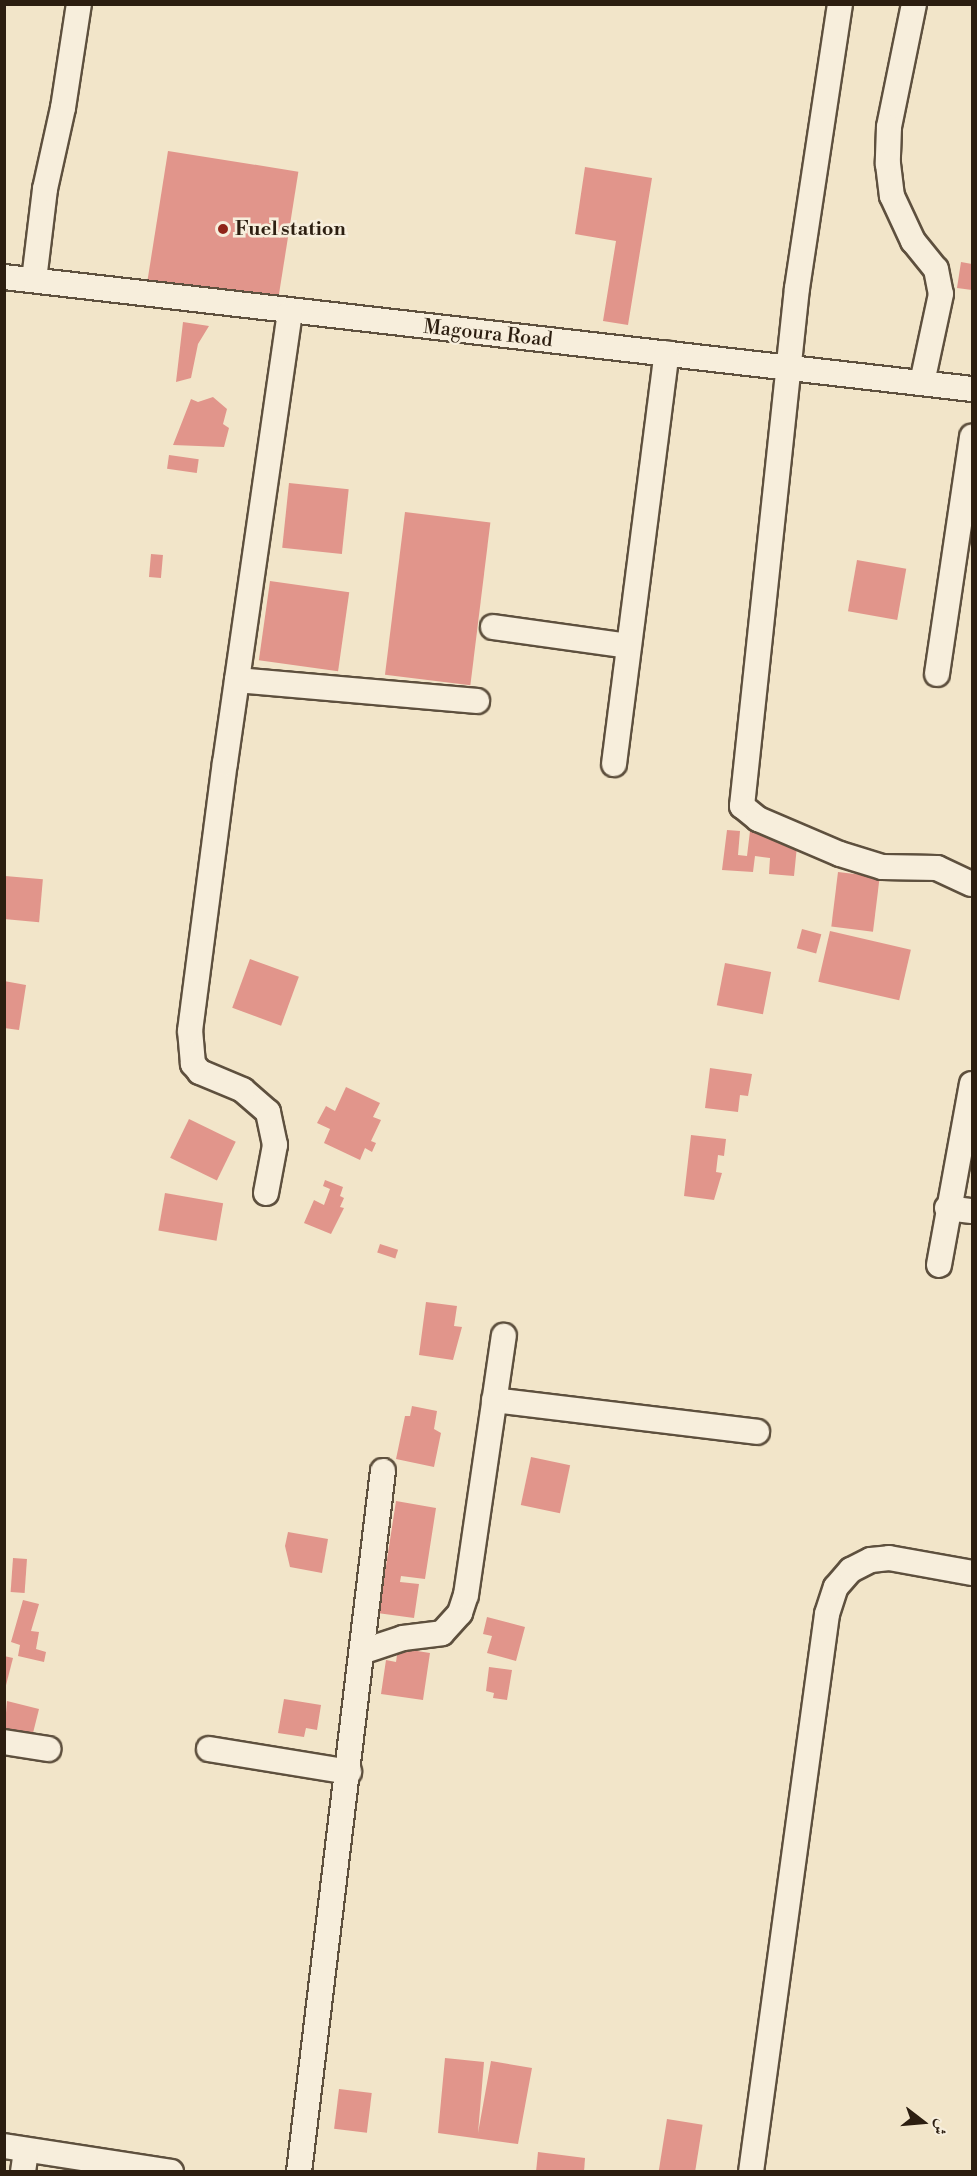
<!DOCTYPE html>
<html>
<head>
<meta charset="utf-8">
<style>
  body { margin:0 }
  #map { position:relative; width:977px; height:2176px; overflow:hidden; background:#f2e5c9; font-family:"Libre Bodoni",Amiri,serif }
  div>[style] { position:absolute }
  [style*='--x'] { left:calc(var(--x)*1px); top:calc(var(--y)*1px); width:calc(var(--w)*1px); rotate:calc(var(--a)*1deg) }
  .building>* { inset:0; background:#e1958b; transform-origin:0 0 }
  .roads { filter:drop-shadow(2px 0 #5e503e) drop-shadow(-2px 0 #5e503e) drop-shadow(0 2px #5e503e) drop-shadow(0 -2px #5e503e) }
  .minor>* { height:24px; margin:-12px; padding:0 12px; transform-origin:12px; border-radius:12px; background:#f7eedc }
  .dots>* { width:16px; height:16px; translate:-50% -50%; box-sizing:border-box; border:3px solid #f7eedc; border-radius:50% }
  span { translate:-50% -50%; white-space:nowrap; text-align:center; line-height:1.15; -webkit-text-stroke:5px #f7eedc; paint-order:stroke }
  .poi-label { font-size:20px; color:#2c1e10; font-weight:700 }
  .left { translate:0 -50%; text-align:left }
  .street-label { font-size:20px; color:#2c1e10 }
  .frame { position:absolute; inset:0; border:6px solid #2c1e10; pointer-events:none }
  .north { position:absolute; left:893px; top:2092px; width:60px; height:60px; -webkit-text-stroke:4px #f7eedc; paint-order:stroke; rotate:106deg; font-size:16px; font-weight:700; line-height:24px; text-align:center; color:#2c1e10 }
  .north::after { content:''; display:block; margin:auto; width:21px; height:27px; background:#2c1e10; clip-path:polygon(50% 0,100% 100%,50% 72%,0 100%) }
</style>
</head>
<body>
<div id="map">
  <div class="building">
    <i style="left:168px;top:151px;width:132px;height:137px;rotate:9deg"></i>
    <i style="clip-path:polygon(585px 167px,652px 178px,628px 325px,603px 321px,616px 241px,575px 234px)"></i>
    <i style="clip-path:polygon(961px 262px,972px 264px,972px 290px,957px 288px)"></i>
    <i style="clip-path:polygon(183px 322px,209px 326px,198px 344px,191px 378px,176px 382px)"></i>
    <i style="clip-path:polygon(213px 397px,227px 409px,223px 424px,229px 428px,224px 447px,173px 445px,191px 399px,198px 402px)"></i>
    <i style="left:169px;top:455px;width:30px;height:14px;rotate:8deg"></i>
    <i style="left:289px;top:483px;width:60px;height:65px;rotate:6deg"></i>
    <i style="left:405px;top:512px;width:86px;height:164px;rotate:7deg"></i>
    <i style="left:151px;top:554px;width:12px;height:23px;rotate:5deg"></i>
    <i style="left:857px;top:560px;width:50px;height:52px;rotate:10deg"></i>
    <i style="left:270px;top:581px;width:80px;height:80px;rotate:8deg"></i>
    <i style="clip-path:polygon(727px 830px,740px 831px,738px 855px,747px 856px,750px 831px,798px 836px,794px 876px,769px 874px,770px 858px,755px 856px,753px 872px,722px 870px)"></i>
    <i style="left:838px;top:872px;width:42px;height:55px;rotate:7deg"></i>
    <i style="left:5px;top:876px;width:38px;height:43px;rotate:5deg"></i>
    <i style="left:802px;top:929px;width:20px;height:20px;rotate:15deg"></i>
    <i style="left:830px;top:931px;width:83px;height:52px;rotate:13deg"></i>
    <i style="left:250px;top:959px;width:52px;height:52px;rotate:20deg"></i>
    <i style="left:725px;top:963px;width:47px;height:43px;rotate:11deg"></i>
    <i style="clip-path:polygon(4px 981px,26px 985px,19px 1030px,4px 1028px)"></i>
    <i style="clip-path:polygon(710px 1068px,752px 1074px,748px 1096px,740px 1095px,738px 1112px,705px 1108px)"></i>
    <i style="clip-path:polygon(346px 1087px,380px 1103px,373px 1117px,381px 1120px,371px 1141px,376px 1143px,372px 1152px,365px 1148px,360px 1160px,324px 1143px,330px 1129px,317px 1123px,326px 1106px,335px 1111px)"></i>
    <i style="left:189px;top:1119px;width:52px;height:43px;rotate:26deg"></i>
    <i style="clip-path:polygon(691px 1135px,726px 1139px,724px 1156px,718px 1155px,716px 1172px,722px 1173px,714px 1200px,684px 1196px)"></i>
    <i style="clip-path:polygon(325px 1180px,343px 1187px,340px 1196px,344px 1198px,340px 1207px,344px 1208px,331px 1234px,304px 1223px,314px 1200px,324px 1205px,330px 1189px,323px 1186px)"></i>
    <i style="left:165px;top:1193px;width:59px;height:38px;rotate:10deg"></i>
    <i style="left:380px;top:1244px;width:19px;height:9px;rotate:18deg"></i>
    <i style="clip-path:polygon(426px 1302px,457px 1306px,454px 1326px,462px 1327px,453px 1360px,419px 1355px)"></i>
    <i style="clip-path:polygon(412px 1406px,437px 1411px,434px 1429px,441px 1433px,434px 1467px,396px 1459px,405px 1416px,410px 1416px)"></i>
    <i style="left:531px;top:1457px;width:40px;height:49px;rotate:12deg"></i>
    <i style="clip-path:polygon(396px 1501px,436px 1508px,425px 1579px,401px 1576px,400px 1582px,419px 1584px,414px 1618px,370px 1612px,377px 1565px,386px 1566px)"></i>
    <i style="clip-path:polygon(288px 1532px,328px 1539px,322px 1573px,290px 1567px,285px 1546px)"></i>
    <i style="left:13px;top:1558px;width:14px;height:34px;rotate:4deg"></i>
    <i style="clip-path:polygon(23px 1600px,39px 1604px,31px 1631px,39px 1632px,36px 1649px,46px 1652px,44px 1662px,18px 1656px,20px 1645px,11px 1642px)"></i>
    <i style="clip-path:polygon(487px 1617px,525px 1627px,516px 1661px,487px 1653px,492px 1636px,483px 1634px)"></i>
    <i style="clip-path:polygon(398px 1648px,430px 1653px,423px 1700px,381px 1694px,386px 1660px,396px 1662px)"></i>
    <i style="clip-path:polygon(4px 1656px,13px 1658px,5px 1689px,4px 1689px)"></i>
    <i style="clip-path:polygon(489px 1667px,512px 1670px,507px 1700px,493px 1698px,494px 1693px,486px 1691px)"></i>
    <i style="clip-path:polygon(284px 1699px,321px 1705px,317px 1730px,306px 1728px,304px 1737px,278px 1733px)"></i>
    <i style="clip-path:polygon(7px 1701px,39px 1709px,30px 1745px,4px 1737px)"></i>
    <i style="clip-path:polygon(445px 2058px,484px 2062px,478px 2133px,491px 2061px,532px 2068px,518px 2144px,438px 2133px)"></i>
    <i style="left:339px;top:2089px;width:33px;height:40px;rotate:7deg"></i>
    <i style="left:667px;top:2119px;width:36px;height:54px;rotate:9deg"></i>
    <i style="clip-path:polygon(538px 2152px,585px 2158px,584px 2172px,536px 2172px)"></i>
  </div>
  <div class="roads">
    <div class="minor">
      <i style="--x:840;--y:4;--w:287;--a:98.6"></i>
      <i style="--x:797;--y:288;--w:521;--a:96.06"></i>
      <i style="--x:742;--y:806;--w:21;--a:39"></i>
      <i style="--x:758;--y:819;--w:89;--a:23.1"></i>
      <i style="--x:840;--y:854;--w:44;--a:17.2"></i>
      <i style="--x:882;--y:867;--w:55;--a:1"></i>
      <i style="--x:937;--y:868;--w:38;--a:25"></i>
      <i style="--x:914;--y:4;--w:126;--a:101.5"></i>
      <i style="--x:889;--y:127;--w:37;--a:92"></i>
      <i style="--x:888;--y:164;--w:32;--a:83"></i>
      <i style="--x:892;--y:196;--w:50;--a:65"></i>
      <i style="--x:913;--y:241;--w:36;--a:51"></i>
      <i style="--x:936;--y:269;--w:25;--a:79"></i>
      <i style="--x:941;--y:294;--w:91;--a:102.1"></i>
      <i style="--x:4;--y:277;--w:974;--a:6.6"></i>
      <i style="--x:34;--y:280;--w:92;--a:-83.1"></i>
      <i style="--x:45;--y:189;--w:83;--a:-77.5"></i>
      <i style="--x:63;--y:108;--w:105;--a:-81.3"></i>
      <i style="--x:493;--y:627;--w:137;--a:8"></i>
      <i style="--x:937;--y:674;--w:240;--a:-81.6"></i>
      <i style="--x:237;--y:680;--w:241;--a:5"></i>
      <i style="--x:614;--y:764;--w:414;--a:-82.7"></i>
      <i style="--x:266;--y:1193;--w:49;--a:-79.4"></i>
      <i style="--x:275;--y:1145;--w:34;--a:-102"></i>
      <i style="--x:268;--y:1112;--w:33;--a:-139"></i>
      <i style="--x:243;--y:1090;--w:47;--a:-157.3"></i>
      <i style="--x:200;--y:1072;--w:11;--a:-131"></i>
      <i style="--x:193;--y:1064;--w:33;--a:-95"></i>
      <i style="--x:190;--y:1031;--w:270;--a:-82.6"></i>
      <i style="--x:225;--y:763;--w:455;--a:-81.8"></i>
      <i style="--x:947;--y:1208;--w:25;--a:7"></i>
      <i style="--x:939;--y:1265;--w:184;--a:-79.7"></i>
      <i style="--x:494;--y:1400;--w:265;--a:6.9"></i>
      <i style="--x:364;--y:1651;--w:41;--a:-18.4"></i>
      <i style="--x:403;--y:1638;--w:39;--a:-7"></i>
      <i style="--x:442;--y:1633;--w:27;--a:-48"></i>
      <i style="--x:460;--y:1613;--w:19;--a:-72"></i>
      <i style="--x:466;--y:1595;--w:262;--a:-81.7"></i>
      <i style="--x:4;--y:1742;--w:45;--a:9"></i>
      <i style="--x:209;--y:1749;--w:142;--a:9.3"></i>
      <i style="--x:4;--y:2146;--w:169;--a:8.8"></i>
      <i style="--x:23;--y:2172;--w:22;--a:-82"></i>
      <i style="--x:299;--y:2172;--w:706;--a:-83.17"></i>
      <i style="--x:751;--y:2172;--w:563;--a:-82.24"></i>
      <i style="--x:827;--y:1614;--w:28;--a:-72"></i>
      <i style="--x:836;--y:1587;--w:23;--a:-49"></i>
      <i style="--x:851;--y:1570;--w:22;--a:-27"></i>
      <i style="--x:871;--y:1560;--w:18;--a:-6"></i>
      <i style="--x:889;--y:1558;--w:84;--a:10.2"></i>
    </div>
  </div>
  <div class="dots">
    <i style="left:223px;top:229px;background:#8f2418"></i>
  </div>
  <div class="poi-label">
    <span class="left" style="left:235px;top:229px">Fuel station</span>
  </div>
  <div class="street-label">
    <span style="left:488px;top:334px;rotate:6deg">Magoura Road</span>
  </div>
  <div class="frame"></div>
  <div class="north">ش</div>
</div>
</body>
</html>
